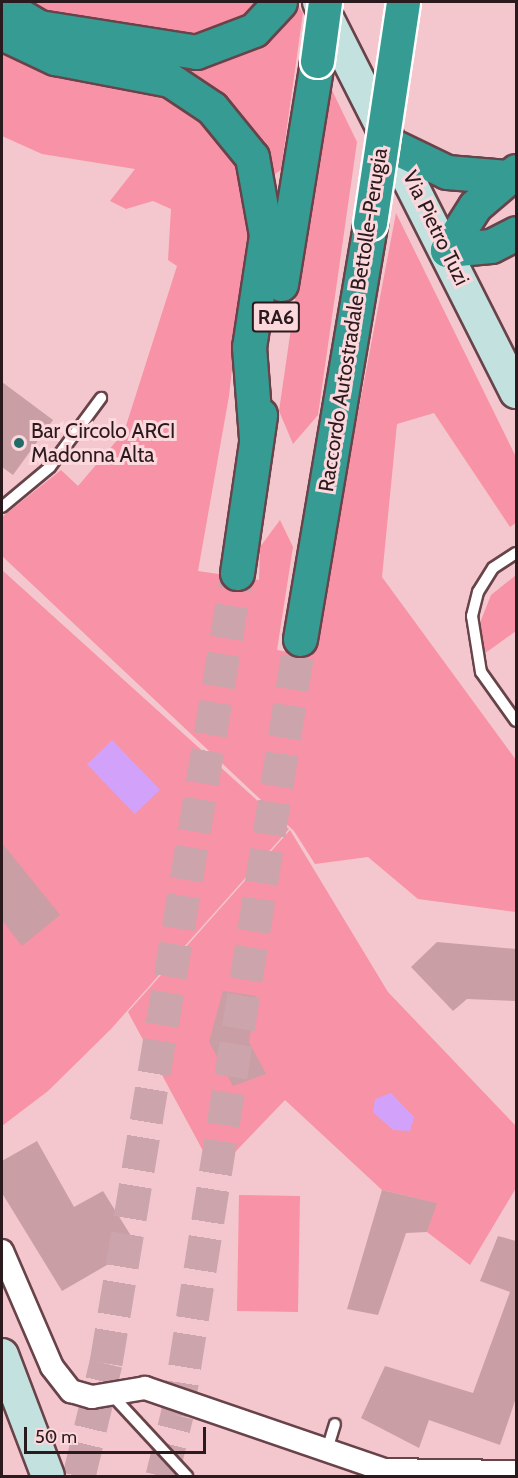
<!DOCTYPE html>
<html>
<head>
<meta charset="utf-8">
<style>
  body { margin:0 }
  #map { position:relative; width:518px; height:1478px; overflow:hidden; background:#f4c7ce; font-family:Cabin,sans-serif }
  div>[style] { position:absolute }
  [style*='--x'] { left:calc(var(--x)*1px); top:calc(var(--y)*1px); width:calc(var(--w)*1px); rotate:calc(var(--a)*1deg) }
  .green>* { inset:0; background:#f892a6; transform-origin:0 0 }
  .water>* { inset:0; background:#d2a2fb; transform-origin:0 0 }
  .building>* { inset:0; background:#c99ea5 }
  .highway-tunnel>* { height:33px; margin-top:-16.5px; transform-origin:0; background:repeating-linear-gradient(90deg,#cca4ab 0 33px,transparent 0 49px) }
  .roads { filter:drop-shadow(2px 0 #684349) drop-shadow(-2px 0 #684349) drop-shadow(0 2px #684349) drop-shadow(0 -2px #684349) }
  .lane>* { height:10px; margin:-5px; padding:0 5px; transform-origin:5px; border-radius:5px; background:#fff }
  .street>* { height:22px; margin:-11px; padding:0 11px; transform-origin:11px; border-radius:11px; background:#fff }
  .secondary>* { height:32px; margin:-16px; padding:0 16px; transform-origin:16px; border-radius:16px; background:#c3e1df }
  .highway>* { height:33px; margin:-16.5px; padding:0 16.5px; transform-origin:16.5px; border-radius:16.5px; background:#369b93 }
  .bridges { filter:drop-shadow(2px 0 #fff) drop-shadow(-2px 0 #fff) drop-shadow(0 2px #fff) drop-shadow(0 -2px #fff) }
  .highway-bridge>* { height:33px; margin:-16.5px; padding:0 16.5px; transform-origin:16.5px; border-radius:16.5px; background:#369b93 }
  .dots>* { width:16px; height:16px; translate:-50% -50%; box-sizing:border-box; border:3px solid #fcd7dc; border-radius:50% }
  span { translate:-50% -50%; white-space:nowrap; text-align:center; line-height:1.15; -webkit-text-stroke:6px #fcd7dc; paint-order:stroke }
  .shield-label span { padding:2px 4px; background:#fcd7dc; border:2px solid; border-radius:4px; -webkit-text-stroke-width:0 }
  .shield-label { font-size:20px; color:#2a1a1d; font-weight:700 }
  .street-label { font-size:21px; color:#2a1a1d }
  .poi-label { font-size:21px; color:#2a1a1d }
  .left { translate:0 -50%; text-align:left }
  .frame { position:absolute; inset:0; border:3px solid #2a1a1d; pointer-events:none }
  .scale { position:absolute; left:24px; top:1427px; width:182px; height:27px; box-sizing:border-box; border:3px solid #2a1a1d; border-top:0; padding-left:8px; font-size:18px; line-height:21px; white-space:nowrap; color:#2a1a1d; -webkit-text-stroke:4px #fcd7dc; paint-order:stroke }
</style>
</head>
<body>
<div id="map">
  <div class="green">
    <i style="clip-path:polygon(23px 2px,259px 2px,234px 22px,188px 38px,68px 19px)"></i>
    <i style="clip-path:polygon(298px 6px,303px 13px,281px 170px,275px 174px,258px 140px,157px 59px)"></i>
    <i style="clip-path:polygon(2px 51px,42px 69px,180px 102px,226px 141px,252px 193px,229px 396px,198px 571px,259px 580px,260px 547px,280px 520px,293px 547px,277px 650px,312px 656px,396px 213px,516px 457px,516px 523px,510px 527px,434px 413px,397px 424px,382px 577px,516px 760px,516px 912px,418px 899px,368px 857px,315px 864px,294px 831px,2px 556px,2px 517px,61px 470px,78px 486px,124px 432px,177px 266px,168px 260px,171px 209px,153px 201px,126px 209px,110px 201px,135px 169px,42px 154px,2px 136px)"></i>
    <i style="clip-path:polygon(327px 80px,357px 142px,318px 415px,293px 444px,279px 411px)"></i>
    <i style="clip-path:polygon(2px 570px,289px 829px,111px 1029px,48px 1091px,2px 1126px)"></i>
    <i style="clip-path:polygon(516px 575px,516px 631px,484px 654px,480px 623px,491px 595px)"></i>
    <i style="clip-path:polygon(290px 830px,388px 992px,516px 1126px,516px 1188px,470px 1265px,427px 1232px,436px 1203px,382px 1190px,285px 1100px,215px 1173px,128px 1012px)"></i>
    <i style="left:300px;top:1196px;width:116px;height:61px;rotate:91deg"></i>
  </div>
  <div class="water">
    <i style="left:112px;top:740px;width:69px;height:35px;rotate:46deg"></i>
    <i style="clip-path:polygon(391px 1093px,414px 1117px,410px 1131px,393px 1130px,373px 1112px,375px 1099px)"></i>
  </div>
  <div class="building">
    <i style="clip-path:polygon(2px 382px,53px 420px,13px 475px,2px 467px)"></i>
    <i style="clip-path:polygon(2px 843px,60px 915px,22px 946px,2px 920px)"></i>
    <i style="clip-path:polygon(437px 942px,516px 949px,516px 1001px,467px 999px,453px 1011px,411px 967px)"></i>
    <i style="clip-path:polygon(223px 991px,256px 996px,249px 1042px,266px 1074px,233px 1086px,209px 1042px)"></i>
    <i style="clip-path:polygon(37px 1141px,74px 1207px,103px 1191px,138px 1247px,62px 1291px,2px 1193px,2px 1161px)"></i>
    <i style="clip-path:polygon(382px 1190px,437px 1203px,427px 1232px,406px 1233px,378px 1315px,347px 1309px)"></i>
    <i style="clip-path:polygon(498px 1236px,516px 1241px,516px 1398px,500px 1445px,429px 1420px,419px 1448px,361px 1418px,385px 1366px,473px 1393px,510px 1292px,480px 1281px)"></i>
  </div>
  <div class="highway-tunnel">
    <i style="--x:79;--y:1476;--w:116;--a:-76.6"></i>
    <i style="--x:106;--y:1363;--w:801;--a:-80.58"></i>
    <i style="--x:162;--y:1476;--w:63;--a:-76.2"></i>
    <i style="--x:177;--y:1415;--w:786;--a:-80.99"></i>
  </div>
  <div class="roads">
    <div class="lane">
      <i style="--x:2;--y:507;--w:62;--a:-39.8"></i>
      <i style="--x:50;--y:467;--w:86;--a:-53.5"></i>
      <i style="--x:516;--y:553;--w:27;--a:147"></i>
      <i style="--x:493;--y:568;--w:28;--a:122"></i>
      <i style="--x:478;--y:592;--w:25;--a:104"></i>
      <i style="--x:472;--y:616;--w:57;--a:80.9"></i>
      <i style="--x:481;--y:672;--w:60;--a:54.5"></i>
      <i style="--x:111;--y:1394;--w:112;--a:47.2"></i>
      <i style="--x:327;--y:1450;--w:27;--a:-73"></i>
    </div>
    <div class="street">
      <i style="--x:2;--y:1251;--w:126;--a:66.7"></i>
      <i style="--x:52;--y:1367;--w:31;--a:52"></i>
      <i style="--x:71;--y:1391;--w:22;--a:16"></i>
      <i style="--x:92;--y:1397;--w:54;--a:-9.6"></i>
      <i style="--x:145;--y:1388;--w:254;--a:18.9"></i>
      <i style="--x:385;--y:1470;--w:131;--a:0.9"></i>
    </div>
    <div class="secondary">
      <i style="--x:319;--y:2;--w:437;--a:63.2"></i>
      <i style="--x:2;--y:1355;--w:129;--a:69.2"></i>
    </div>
    <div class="highway">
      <i style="--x:2;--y:5;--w:43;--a:30.7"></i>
      <i style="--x:39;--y:27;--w:159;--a:9"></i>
      <i style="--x:196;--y:52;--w:62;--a:-20.8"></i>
      <i style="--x:254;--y:30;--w:38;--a:-47"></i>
      <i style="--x:2;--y:33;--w:59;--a:25.3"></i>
      <i style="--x:55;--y:58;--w:117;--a:10.8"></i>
      <i style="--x:170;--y:80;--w:50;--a:33.7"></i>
      <i style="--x:212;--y:108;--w:63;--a:50.8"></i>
      <i style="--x:252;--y:157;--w:79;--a:79.8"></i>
      <i style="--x:266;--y:235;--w:113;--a:98.6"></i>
      <i style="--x:249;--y:347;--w:91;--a:85.6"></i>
      <i style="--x:397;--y:148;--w:55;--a:25.6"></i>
      <i style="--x:447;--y:172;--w:60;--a:4.8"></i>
      <i style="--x:447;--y:250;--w:52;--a:-57.5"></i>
      <i style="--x:475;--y:206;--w:54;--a:-40.5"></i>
      <i style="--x:447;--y:250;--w:44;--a:-5.2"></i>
      <i style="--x:491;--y:246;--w:28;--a:-27"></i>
      <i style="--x:281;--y:284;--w:226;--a:-80.8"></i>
      <i style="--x:237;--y:573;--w:160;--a:-81.7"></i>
      <i style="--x:300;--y:639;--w:422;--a:-80.4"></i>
    </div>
  </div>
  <div class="bridges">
    <div class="highway-bridge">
      <i style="--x:317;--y:61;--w:60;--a:-82.3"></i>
      <i style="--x:370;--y:223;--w:223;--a:-81.5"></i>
    </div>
  </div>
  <div class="dots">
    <i style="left:19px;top:443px;background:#226c67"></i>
  </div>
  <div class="shield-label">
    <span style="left:276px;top:317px">RA6</span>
  </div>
  <div class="street-label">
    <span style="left:436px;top:228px;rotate:64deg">Via Pietro Tuzi</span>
    <span style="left:353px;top:320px;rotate:-81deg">Raccordo Autostradale Bettolle-Perugia</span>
  </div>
  <div class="poi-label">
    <span class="left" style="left:31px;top:443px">Bar Circolo ARCI<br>Madonna Alta</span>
  </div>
  <div class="frame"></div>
  <div class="scale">50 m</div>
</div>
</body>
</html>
